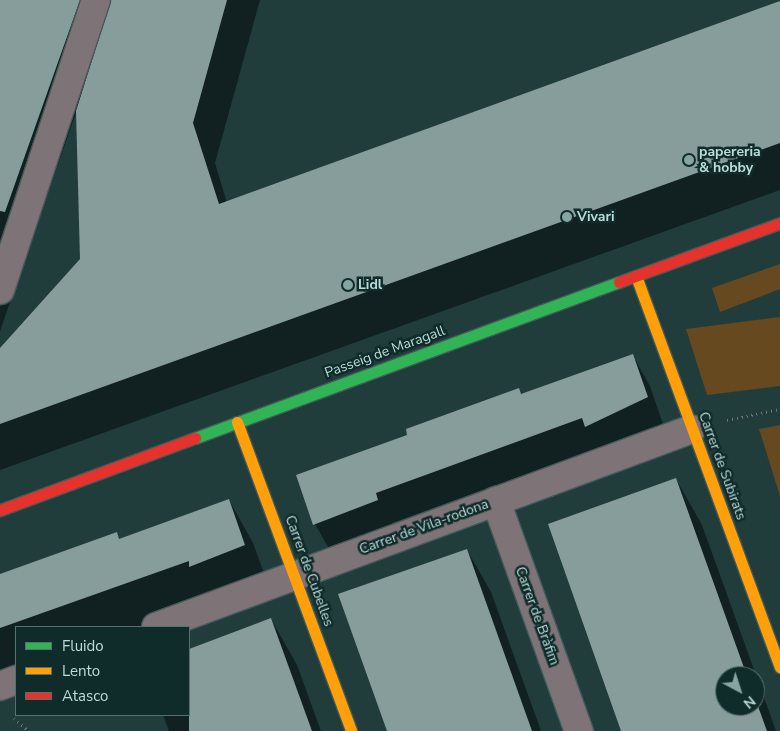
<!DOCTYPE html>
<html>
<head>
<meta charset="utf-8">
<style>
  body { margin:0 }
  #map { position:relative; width:780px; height:731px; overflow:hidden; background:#203d3c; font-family:"Nunito Sans",sans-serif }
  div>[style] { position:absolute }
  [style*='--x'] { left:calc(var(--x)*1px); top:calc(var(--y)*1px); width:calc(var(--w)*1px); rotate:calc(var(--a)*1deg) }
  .green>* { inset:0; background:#66491f }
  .shadow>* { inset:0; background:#0007 }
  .building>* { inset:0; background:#869d9c }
  .path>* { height:3px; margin-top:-1.5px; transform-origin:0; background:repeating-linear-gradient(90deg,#737375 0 1px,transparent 0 5px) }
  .roads { filter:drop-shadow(1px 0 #425a59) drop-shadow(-1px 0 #425a59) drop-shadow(0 1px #425a59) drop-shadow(0 -1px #425a59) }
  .street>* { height:28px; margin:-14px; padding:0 14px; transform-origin:14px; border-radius:14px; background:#7e7376 }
  .fast>* { height:11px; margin:-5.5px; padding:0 5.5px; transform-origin:5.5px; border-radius:5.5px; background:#30b455 }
  .slow>* { height:11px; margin:-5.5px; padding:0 5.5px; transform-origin:5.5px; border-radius:5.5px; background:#ff9f0a }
  .jam>* { height:11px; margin:-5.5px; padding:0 5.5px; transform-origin:5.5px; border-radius:5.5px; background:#e5322d }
  .dots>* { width:14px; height:14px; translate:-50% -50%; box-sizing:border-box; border:2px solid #102c2a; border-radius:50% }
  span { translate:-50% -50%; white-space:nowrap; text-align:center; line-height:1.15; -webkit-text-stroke:5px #102c2a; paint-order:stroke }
  .poi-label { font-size:14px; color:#bcdcd9; font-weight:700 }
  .left { translate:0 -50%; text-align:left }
  .street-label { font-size:14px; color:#bcdcd9 }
  .legend { position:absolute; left:15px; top:626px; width:175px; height:90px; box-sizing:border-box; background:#102c2a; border:1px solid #557270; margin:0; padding:6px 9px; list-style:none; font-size:15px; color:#bcdcd9 }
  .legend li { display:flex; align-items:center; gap:10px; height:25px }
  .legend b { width:25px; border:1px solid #557270 }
  .north { position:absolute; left:715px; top:666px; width:50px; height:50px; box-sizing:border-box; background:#102c2a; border:1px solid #557270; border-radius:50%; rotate:140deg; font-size:14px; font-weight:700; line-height:20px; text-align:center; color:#bcdcd9 }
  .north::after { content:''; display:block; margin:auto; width:18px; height:22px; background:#85a4a2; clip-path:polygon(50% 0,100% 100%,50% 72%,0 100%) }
</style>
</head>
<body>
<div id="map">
  <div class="green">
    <i style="clip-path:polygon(780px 264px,780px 289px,720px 312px,712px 288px)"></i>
    <i style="clip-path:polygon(780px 317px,780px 386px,707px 395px,686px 329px)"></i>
    <i style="clip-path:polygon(780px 425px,780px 496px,759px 429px)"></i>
  </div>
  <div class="shadow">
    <i style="clip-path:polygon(0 0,260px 0,215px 163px,227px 203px,780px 2px,780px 190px,0 470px,0 349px,81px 259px,77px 110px,0 331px)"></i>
    <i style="clip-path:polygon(633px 356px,650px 386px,664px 427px,603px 456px,599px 448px,392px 523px,395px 530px,332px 554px,315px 524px,522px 396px)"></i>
    <i style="clip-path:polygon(evenodd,676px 479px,702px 525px,776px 731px,622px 731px,676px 479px,725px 676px,755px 676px,755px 706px,725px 706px,725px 676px)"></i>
    <i style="clip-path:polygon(229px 500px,253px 543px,269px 587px,145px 627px,16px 627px,16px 673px,0 678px,0 583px)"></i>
    <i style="clip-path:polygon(467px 550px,491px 592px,541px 731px,388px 731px)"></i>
    <i style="clip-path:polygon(271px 619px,297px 665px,321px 731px,169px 731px,163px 715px,189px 715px,189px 649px)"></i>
  </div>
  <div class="building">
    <i style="clip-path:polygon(0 0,80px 0,5px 212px,0 211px)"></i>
    <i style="clip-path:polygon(111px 0,227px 0,193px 123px,219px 204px,780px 1px,780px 143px,0 424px,0 348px,80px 259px,76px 111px)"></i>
    <i style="clip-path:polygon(633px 354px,648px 397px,585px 427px,582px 418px,376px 493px,378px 500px,313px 525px,296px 475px,407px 435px,406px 429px,519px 388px,521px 394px)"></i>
    <i style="clip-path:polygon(676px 478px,747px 676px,725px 676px,725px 706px,755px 706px,755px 698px,767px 731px,621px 731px,548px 524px)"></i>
    <i style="clip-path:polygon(229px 499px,245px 545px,189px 567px,189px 561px,0 628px,0 574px,117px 532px,119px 539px)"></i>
    <i style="clip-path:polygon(467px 549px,532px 731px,387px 731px,338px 594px)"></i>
    <i style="clip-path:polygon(271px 618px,312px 731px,189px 731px,189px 649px)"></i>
  </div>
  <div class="path">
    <i style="--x:727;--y:420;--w:54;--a:-11.7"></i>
    <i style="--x:14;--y:718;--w:20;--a:41"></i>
  </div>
  <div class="roads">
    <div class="street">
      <i style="--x:0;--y:290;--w:305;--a:-71.7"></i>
      <i style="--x:496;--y:501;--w:245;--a:70.2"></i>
      <i style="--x:156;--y:627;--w:571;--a:-20.27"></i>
      <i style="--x:0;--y:686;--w:17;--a:-21"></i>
    </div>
    <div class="fast">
      <i style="--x:195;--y:438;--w:452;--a:-20.2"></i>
    </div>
    <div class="slow">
      <i style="--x:636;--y:276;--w:417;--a:69.8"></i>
      <i style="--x:237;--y:422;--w:329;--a:69.7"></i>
    </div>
    <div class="jam">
      <i style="--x:619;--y:282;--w:171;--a:-20.1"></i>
      <i style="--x:0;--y:510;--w:208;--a:-20.3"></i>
    </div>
  </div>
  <div class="dots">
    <i style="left:689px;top:160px;background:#85a4a2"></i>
    <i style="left:567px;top:217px;background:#85a4a2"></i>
    <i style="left:348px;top:285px;background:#85a4a2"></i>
  </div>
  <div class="poi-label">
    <span class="left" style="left:699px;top:160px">papereria<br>&amp; hobby</span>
    <span class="left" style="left:577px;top:217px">Vivari</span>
    <span class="left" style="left:358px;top:285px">Lidl</span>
  </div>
  <div class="street-label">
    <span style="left:385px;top:352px;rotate:-20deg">Passeig de Maragall</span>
    <span style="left:722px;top:466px;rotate:70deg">Carrer de Subirats</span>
    <span style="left:424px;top:527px;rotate:-20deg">Carrer de Vila-rodona</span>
    <span style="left:309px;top:571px;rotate:70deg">Carrer de Cubelles</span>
    <span style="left:537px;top:616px;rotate:70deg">Carrer de Bràfim</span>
  </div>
  <ul class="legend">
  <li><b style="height:6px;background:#30b455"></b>Fluido</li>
  <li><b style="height:6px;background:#ff9f0a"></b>Lento</li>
  <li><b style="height:6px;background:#e5322d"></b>Atasco</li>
  </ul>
  <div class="north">N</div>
</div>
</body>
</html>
